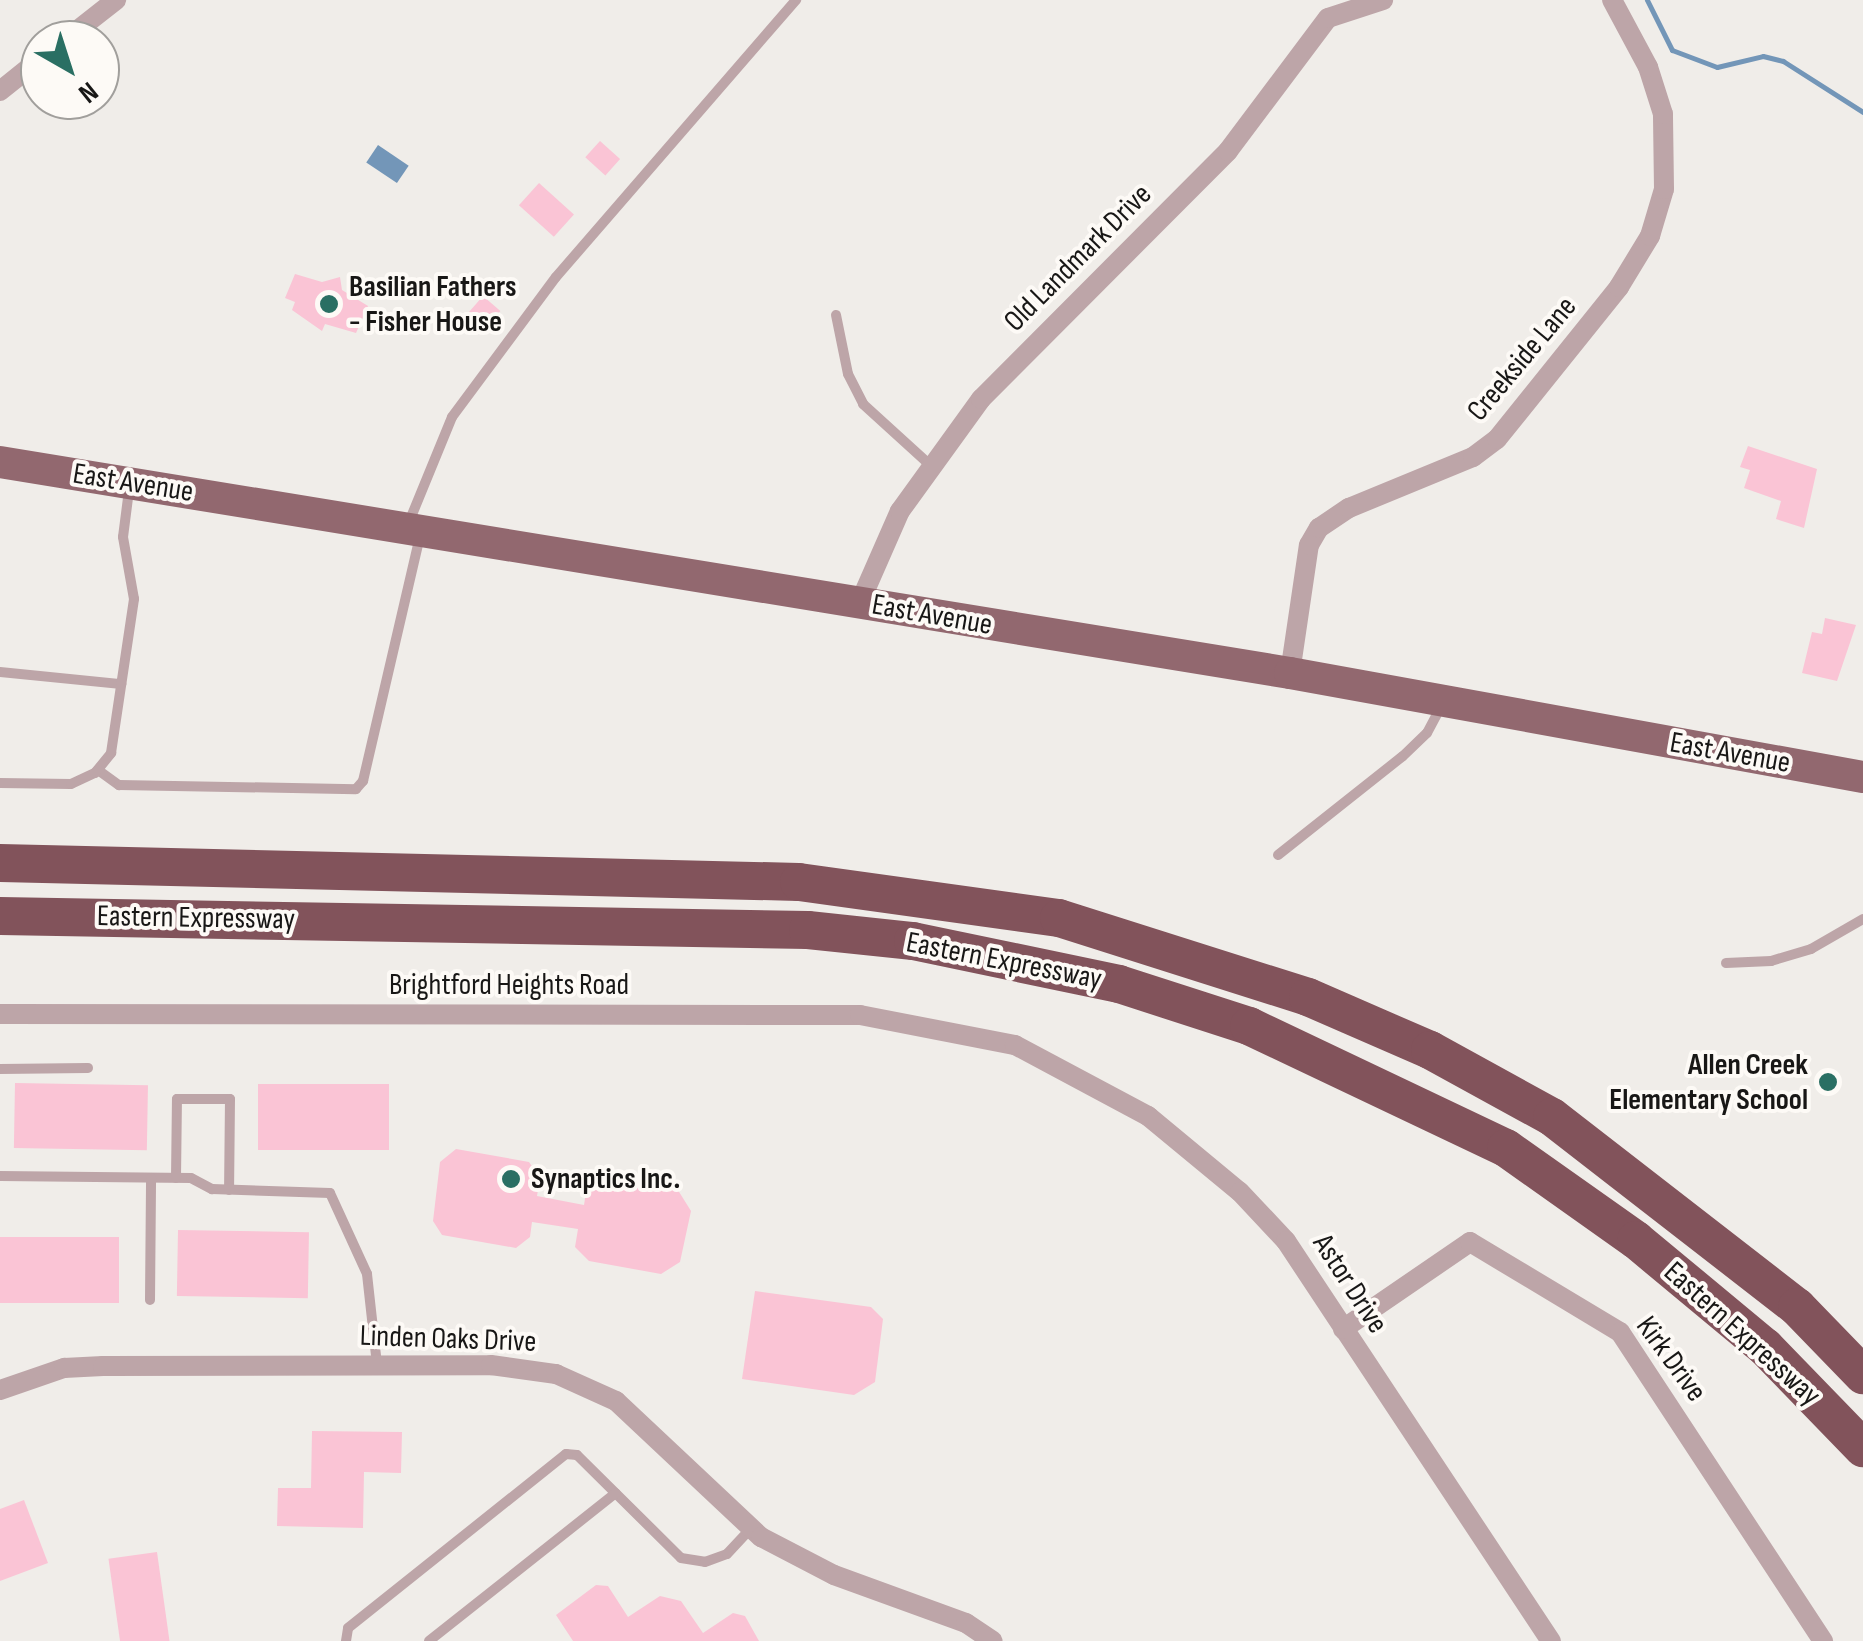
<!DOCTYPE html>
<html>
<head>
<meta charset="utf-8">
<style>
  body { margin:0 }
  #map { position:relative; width:1863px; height:1641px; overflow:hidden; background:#f0ede9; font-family:"Sofia Sans Condensed",sans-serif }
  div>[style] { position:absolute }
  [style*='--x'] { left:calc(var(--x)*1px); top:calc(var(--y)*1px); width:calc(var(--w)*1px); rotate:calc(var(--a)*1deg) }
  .water>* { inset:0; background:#7396b8; transform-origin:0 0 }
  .stream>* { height:5px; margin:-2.5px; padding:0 2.5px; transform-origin:2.5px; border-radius:2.5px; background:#7396b8 }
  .building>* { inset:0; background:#fac4d5; transform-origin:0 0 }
  .service>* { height:10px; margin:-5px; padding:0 5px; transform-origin:5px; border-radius:5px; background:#bda5a8 }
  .minor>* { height:20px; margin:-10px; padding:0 10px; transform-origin:10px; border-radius:10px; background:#bda5a8 }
  .primary>* { height:32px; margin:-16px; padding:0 16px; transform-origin:16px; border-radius:16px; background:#92686f }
  .motorway>* { height:38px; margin:-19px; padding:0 19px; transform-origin:19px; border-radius:19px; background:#82535b }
  .dots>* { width:28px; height:28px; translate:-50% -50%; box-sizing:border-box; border:5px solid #fdfaf6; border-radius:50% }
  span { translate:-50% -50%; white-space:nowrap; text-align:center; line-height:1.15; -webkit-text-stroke:8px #fdfaf6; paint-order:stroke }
  .street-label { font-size:30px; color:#181716 }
  .poi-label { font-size:30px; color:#181716; font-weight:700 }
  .left { translate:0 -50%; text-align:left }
  .right { translate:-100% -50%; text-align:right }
  .north { position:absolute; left:20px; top:20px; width:100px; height:100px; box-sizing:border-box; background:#fdfaf6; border:2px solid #a19f9c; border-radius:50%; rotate:141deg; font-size:28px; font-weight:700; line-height:40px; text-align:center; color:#181716 }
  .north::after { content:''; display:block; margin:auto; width:35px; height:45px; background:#2a6f63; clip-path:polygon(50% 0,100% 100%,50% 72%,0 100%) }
</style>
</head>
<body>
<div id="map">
  <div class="water">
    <i style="left:378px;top:145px;width:37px;height:21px;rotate:34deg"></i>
  </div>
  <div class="stream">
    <i style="--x:1647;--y:0;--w:56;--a:63.4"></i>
    <i style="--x:1672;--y:50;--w:48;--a:20.7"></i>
    <i style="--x:1717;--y:67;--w:47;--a:-13.4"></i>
    <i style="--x:1763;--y:56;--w:21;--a:14"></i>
    <i style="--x:1783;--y:61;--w:95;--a:32.5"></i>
  </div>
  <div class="building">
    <i style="left:600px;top:141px;width:27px;height:22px;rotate:42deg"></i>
    <i style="left:539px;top:183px;width:47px;height:30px;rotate:42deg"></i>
    <i style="clip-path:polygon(295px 274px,322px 282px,340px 277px,342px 290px,368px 306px,356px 333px,325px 324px,322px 331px,292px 310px,295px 302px,285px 298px)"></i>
    <i style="left:483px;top:296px;width:23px;height:25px;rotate:41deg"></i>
    <i style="clip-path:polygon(1748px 446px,1817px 469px,1804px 528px,1776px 519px,1781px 501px,1744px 488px,1750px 470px,1740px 467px)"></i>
    <i style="clip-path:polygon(1825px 618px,1856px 625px,1837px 681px,1802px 673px,1812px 632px,1822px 634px)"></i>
    <i style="left:15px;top:1083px;width:133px;height:65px;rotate:1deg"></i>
    <i style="left:258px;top:1084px;width:131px;height:66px"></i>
    <i style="clip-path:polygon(456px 1149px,529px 1162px,540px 1178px,537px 1196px,584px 1205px,587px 1186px,603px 1175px,676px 1187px,691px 1211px,680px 1262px,661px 1274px,589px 1261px,575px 1247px,578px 1229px,532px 1222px,530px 1237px,516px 1248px,442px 1235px,433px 1221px,440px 1162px)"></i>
    <i style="left:178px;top:1230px;width:131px;height:66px;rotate:1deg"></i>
    <i style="left:0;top:1237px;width:119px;height:66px"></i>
    <i style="clip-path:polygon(755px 1291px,871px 1307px,883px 1319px,875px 1382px,854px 1395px,742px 1379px)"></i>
    <i style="clip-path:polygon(312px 1431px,402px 1432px,401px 1473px,364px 1472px,363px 1528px,277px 1526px,278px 1488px,311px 1488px)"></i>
    <i style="clip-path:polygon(24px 1500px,48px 1563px,0 1581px,0 1509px)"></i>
    <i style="left:157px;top:1552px;width:90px;height:49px;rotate:82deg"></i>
    <i style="clip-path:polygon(596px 1585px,608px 1586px,628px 1617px,660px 1596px,681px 1601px,703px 1633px,733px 1613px,745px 1616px,759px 1641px,573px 1641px,556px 1615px)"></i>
  </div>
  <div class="service">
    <i style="--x:836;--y:315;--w:60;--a:78.5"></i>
    <i style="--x:848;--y:374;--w:34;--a:63"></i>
    <i style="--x:863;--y:404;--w:91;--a:42.3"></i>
    <i style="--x:409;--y:522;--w:113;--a:-67.7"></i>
    <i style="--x:452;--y:417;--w:174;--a:-53.4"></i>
    <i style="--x:556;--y:277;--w:367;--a:-49.1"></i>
    <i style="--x:0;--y:672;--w:122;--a:5.7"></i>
    <i style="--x:98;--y:770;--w:26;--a:36"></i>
    <i style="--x:119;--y:785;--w:237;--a:1"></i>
    <i style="--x:356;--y:789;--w:11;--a:-49"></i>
    <i style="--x:363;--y:781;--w:252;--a:-76.9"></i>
    <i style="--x:0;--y:783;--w:71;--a:0.8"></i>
    <i style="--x:71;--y:784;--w:26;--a:-25"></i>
    <i style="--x:95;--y:773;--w:26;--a:-51"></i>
    <i style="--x:111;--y:753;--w:156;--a:-81.5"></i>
    <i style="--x:134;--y:599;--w:63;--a:-100.1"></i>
    <i style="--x:123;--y:537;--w:47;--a:-82.7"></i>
    <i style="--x:1278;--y:855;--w:159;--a:-38.4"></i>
    <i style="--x:1403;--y:756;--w:33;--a:-44"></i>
    <i style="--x:1427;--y:733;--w:30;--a:-62"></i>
    <i style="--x:1726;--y:963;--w:45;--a:-2.5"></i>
    <i style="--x:1771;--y:961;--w:42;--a:-16.7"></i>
    <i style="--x:1811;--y:949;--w:60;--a:-30"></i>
    <i style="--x:0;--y:1069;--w:88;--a:-0.7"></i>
    <i style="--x:0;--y:1176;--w:191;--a:0.6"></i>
    <i style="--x:191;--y:1178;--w:24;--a:28"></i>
    <i style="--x:212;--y:1189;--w:118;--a:1.9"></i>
    <i style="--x:330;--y:1193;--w:89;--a:65.4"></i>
    <i style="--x:367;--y:1274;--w:92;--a:83.7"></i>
    <i style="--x:176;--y:1178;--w:79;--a:-89.3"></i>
    <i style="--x:177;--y:1099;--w:53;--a:0"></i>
    <i style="--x:230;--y:1099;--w:91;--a:90.6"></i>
    <i style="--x:150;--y:1300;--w:122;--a:-89.5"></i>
    <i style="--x:346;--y:1641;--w:13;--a:-81"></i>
    <i style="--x:348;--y:1628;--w:279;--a:-38.6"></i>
    <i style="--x:566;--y:1454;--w:11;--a:5"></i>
    <i style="--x:577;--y:1455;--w:146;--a:44.7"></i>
    <i style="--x:681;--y:1558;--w:24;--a:9"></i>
    <i style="--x:705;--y:1562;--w:23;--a:-20"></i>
    <i style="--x:727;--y:1554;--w:34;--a:-47"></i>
    <i style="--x:429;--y:1641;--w:238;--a:-38.4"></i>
  </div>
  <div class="minor">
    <i style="--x:65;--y:40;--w:65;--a:-38.1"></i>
    <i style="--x:0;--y:91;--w:51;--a:-38.7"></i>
    <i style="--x:860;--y:602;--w:99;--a:-66.3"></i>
    <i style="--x:900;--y:511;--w:138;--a:-54.1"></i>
    <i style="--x:981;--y:399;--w:350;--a:-45.1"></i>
    <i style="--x:1228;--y:151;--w:166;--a:-53.1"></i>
    <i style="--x:1328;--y:18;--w:58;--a:-18.1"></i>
    <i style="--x:1290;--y:673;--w:129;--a:-81.6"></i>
    <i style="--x:1309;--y:545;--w:20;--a:-60"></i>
    <i style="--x:1319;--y:528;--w:36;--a:-34"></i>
    <i style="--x:1349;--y:508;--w:134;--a:-22.4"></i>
    <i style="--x:1473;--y:457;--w:30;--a:-37"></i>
    <i style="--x:1497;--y:439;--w:195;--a:-51.2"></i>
    <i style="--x:1619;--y:287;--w:60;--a:-58.7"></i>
    <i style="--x:1650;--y:236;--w:49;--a:-73.4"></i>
    <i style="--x:1664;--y:189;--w:75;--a:-90.8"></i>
    <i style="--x:1663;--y:114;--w:49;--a:-107.7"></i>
    <i style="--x:1648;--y:67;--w:76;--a:-118.2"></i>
    <i style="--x:0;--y:1014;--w:860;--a:0.07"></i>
    <i style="--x:860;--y:1015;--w:158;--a:11"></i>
    <i style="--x:1015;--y:1045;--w:151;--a:28.1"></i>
    <i style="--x:1148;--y:1116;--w:119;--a:39.6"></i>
    <i style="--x:1240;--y:1192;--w:67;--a:46.8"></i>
    <i style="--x:1286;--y:1241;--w:480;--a:56.5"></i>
    <i style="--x:1343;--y:1329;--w:154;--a:-34.4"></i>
    <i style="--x:1470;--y:1242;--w:175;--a:31"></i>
    <i style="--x:1620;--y:1332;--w:370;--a:56.7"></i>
    <i style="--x:0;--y:1390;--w:68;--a:-19"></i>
    <i style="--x:64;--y:1368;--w:39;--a:-3"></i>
    <i style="--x:103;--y:1366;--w:388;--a:-0.1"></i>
    <i style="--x:491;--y:1365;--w:66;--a:7.9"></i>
    <i style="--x:556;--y:1374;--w:66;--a:24.2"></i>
    <i style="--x:616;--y:1401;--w:199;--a:43.2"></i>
    <i style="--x:761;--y:1537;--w:82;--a:27.5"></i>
    <i style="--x:834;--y:1575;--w:140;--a:20"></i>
    <i style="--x:966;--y:1623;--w:32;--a:34"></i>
  </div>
  <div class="primary">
    <i style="--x:0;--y:462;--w:1307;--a:9.29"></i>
    <i style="--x:1290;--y:673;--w:582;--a:10.29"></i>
  </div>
  <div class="motorway">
    <i style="--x:0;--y:863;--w:799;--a:1.36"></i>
    <i style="--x:799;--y:882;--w:262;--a:7.9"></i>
    <i style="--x:1059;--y:918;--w:261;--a:17.6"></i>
    <i style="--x:1308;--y:997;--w:133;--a:23.5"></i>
    <i style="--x:1430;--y:1050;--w:139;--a:28.8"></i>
    <i style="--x:1552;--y:1117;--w:310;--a:37.8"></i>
    <i style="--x:1797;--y:1307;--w:95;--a:45.9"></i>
    <i style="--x:0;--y:916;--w:808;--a:0.99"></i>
    <i style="--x:808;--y:930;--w:106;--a:6"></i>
    <i style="--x:913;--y:941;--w:210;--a:11.8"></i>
    <i style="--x:1119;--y:984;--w:137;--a:17.9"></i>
    <i style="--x:1249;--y:1026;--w:284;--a:25.4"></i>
    <i style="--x:1506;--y:1148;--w:159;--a:35.3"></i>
    <i style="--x:1636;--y:1240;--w:168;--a:39.7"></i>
    <i style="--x:1765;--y:1347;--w:141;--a:45.9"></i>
  </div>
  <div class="dots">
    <i style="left:329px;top:304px;background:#2a6f63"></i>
    <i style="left:1828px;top:1082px;background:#2a6f63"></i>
    <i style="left:511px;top:1179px;background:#2a6f63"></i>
  </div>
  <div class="street-label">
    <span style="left:1078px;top:258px;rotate:-45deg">Old Landmark Drive</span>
    <span style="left:1522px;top:359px;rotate:-50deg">Creekside Lane</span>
    <span style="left:133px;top:483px;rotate:9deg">East Avenue</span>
    <span style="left:932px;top:615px;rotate:10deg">East Avenue</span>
    <span style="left:1730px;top:753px;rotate:10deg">East Avenue</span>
    <span style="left:196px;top:918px;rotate:1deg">Eastern Expressway</span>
    <span style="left:1004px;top:961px;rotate:11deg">Eastern Expressway</span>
    <span style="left:509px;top:985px">Brightford Heights Road</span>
    <span style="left:1350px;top:1284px;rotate:57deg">Astor Drive</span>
    <span style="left:1742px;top:1334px;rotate:42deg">Eastern Expressway</span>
    <span style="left:448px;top:1339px;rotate:2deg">Linden Oaks Drive</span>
    <span style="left:1671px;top:1359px;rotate:54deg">Kirk Drive</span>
  </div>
  <div class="poi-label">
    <span class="left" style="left:349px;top:304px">Basilian Fathers<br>- Fisher House</span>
    <span class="right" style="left:1808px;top:1082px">Allen Creek<br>Elementary School</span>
    <span class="left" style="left:531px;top:1179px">Synaptics Inc.</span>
  </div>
  <div class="north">N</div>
</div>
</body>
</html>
